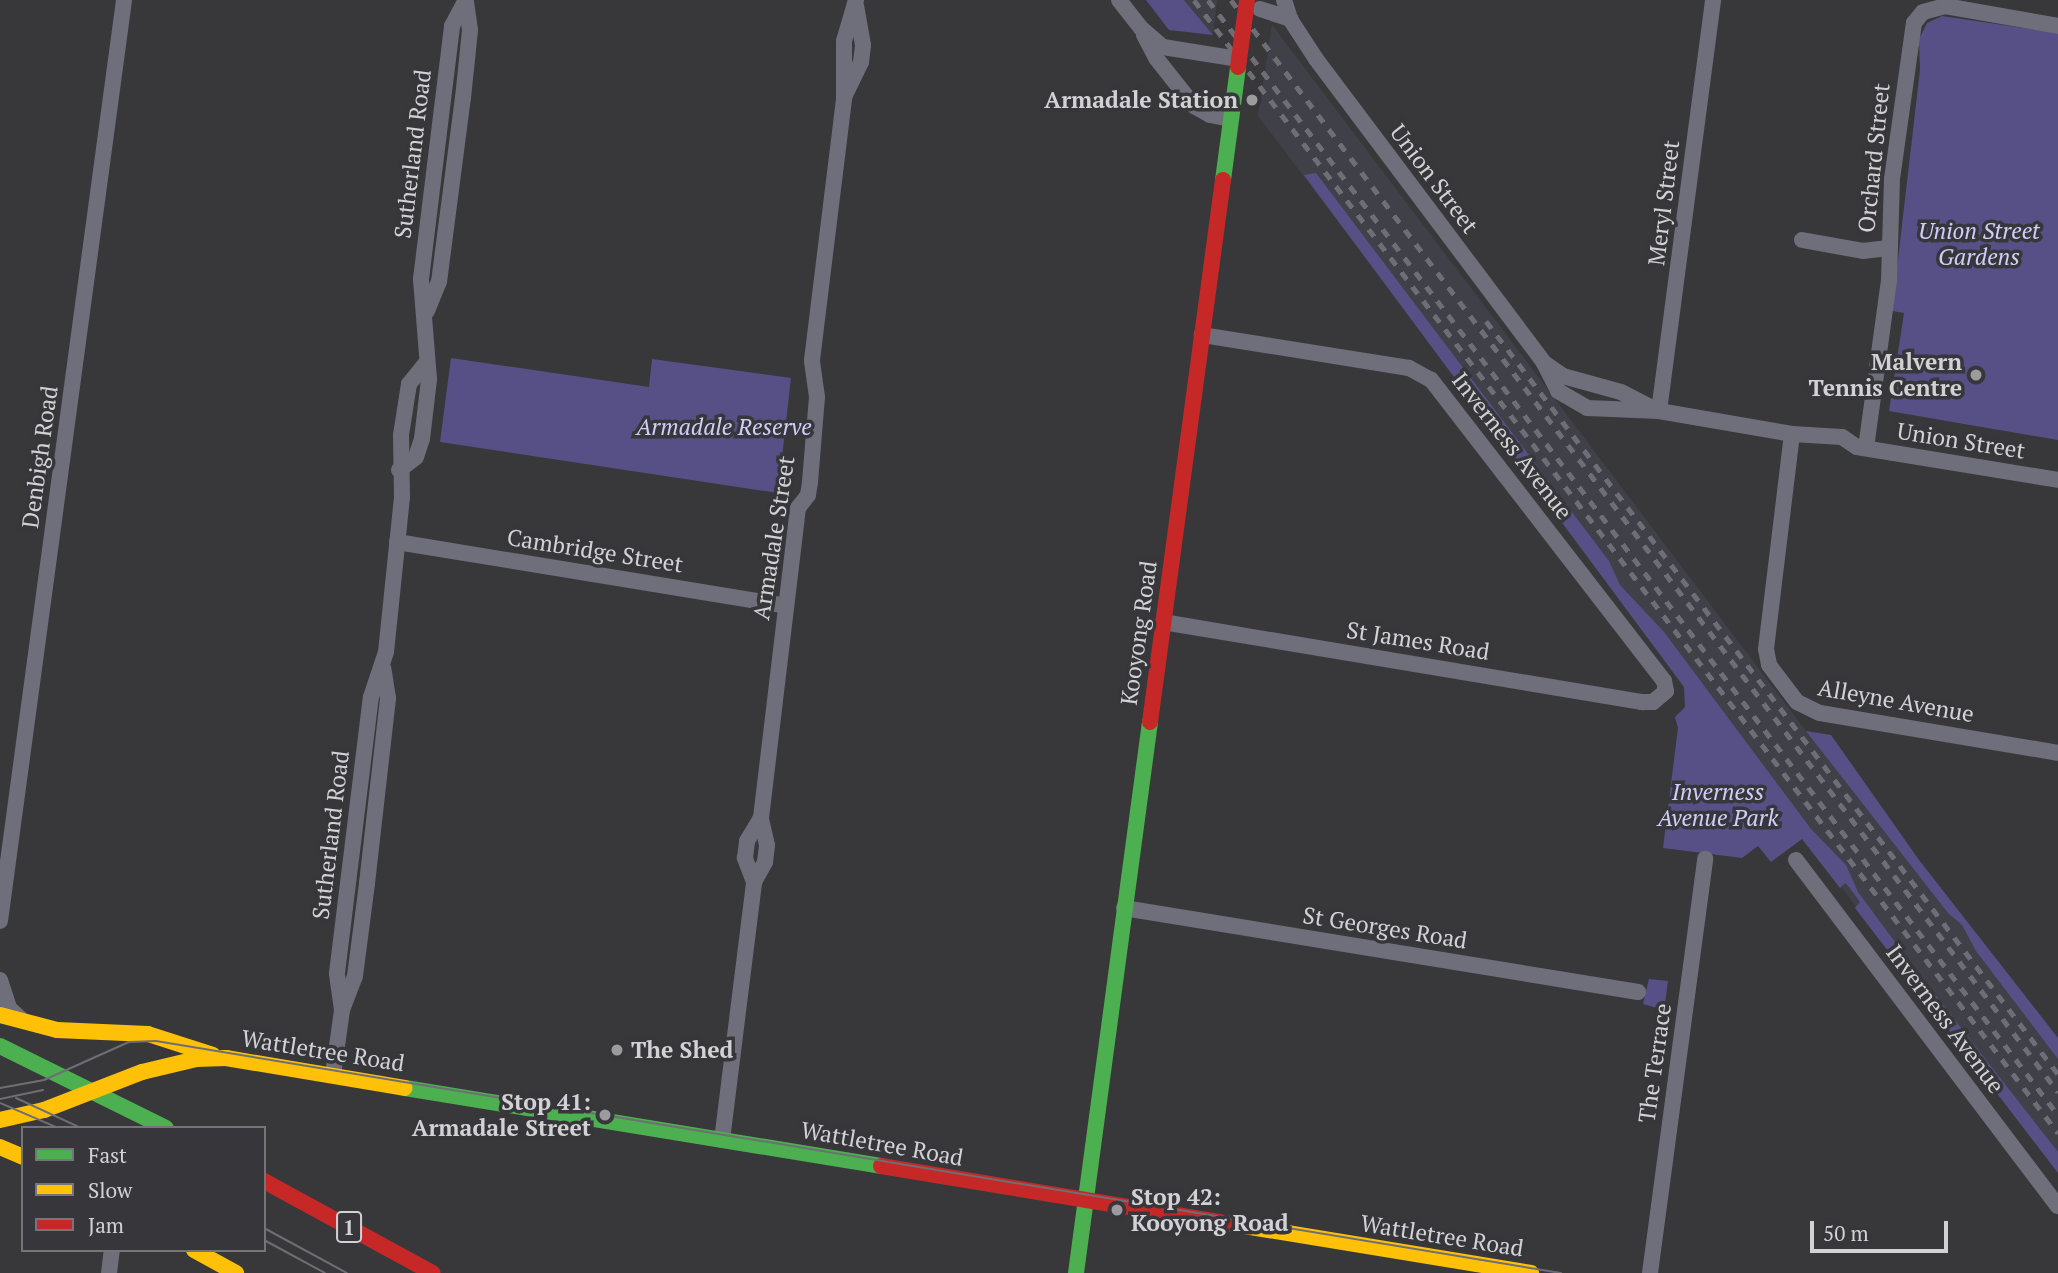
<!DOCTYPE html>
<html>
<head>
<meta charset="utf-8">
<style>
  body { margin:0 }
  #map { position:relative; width:2058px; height:1273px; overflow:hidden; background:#38383a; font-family:"PT Serif",serif }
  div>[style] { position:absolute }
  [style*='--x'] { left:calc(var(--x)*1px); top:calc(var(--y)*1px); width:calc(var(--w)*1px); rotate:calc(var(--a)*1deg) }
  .built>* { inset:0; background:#404049 }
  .green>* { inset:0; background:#565087 }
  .street>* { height:16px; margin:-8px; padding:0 8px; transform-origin:8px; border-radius:8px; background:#6f6e7b }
  .fast>* { height:16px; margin:-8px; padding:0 8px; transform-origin:8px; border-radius:8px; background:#4caf50 }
  .slow>* { height:16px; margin:-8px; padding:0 8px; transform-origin:8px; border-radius:8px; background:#ffc107 }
  .jam>* { height:16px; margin:-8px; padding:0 8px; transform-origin:8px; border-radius:8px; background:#c62828 }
  .tram>* { height:2px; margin:-1px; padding:0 1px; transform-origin:1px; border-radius:1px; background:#6e6e76 }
  .rail>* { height:5px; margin-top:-2.5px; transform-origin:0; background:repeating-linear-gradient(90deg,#6e6e76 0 9px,transparent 0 18px) }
  .jam-bridge>* { height:16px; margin:-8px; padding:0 8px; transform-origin:8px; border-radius:8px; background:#c62828 }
  .dots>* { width:19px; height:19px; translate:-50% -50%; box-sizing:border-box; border:4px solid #37373b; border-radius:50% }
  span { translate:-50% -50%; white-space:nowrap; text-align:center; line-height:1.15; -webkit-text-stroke:7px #37373b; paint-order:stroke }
  .shield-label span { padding:2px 5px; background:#37373b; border:2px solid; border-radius:5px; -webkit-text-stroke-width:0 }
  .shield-label { font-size:21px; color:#d2d2d5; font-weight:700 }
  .poi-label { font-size:23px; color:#d2d2d5; font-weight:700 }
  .right { translate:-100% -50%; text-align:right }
  .left { translate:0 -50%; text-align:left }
  .street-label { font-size:23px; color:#d2d2d5 }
  .park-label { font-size:23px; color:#d0cdfb; font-style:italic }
  .legend { position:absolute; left:21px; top:1126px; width:245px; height:126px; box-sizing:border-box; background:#37373b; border:2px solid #757579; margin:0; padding:9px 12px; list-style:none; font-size:21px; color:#d2d2d5 }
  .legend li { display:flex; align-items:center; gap:14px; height:35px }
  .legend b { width:35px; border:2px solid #757579 }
  .scale { position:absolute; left:1810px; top:1221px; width:138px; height:32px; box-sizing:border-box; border:4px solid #d2d2d5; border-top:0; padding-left:9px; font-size:21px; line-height:24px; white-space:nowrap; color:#d2d2d5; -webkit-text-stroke:5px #37373b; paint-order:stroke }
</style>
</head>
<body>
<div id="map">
  <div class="built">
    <i style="clip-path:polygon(1184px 0,1217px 0,1213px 35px)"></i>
    <i style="clip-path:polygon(1272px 25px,1806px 731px,1831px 735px,1919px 860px,2058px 1038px,2058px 1173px,1258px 116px)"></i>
  </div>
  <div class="green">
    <i style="clip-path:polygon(1146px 0,1184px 0,1213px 35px,1169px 30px)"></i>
    <i style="clip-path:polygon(1942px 16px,2058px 33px,2058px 440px,1889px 411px,1904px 313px,1892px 311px,1920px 70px,1919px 39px,1927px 23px)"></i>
    <i style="clip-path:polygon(1316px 173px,1609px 561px,1620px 585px,1664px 632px,1811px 829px,1846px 865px,1858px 892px,1912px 965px,2058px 1152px,2058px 1173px,1855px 908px,1860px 902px,1849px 887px,1845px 883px,1840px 888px,1802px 839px,1771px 862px,1758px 846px,1742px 858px,1663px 848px,1678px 728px,1675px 717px,1685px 707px,1684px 687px,1304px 175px)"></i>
    <i style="clip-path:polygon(451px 358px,649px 387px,652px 359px,791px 378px,778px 493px,440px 442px)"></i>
    <i style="clip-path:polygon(1806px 731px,1831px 735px,1919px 860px,2058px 1038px,2058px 1059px,1976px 951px,1962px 925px,1948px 913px)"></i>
    <i style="clip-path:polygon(1649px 979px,1668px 981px,1664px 1010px,1643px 1004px)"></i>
  </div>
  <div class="street">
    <i style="--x:1119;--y:0;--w:37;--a:52"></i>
    <i style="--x:1142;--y:29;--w:28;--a:41"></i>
    <i style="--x:1163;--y:47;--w:77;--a:9"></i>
    <i style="--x:1284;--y:0;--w:20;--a:72"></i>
    <i style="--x:1290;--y:19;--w:48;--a:57"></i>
    <i style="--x:1316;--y:59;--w:380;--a:53.1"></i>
    <i style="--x:1544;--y:363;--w:31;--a:63"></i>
    <i style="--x:1558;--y:391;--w:34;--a:30"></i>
    <i style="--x:1587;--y:408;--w:72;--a:2.4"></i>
    <i style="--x:1659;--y:411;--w:135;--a:9.8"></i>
    <i style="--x:1792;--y:434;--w:50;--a:3.4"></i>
    <i style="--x:1842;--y:437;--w:18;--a:34"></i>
    <i style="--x:1260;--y:9;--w:32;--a:18"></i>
    <i style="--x:1144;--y:35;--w:26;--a:62"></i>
    <i style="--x:1156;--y:58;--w:61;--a:51.6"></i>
    <i style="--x:1194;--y:106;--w:18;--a:29"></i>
    <i style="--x:1210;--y:115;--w:21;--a:11"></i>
    <i style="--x:845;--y:95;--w:37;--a:-64"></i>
    <i style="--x:861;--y:62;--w:17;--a:-83"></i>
    <i style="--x:863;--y:45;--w:39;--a:-100"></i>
    <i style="--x:1802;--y:240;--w:62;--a:10.2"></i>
    <i style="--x:1863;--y:251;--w:25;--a:-7"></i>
    <i style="--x:427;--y:311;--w:31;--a:-68"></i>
    <i style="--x:439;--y:282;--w:186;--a:-82.6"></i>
    <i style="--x:463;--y:98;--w:68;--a:-84.1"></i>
    <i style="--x:470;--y:30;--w:30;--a:-98"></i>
    <i style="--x:1544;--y:363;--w:23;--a:34"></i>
    <i style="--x:1563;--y:376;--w:60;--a:15.4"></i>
    <i style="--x:1621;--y:392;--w:37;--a:27"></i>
    <i style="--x:1659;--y:411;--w:415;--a:-82.5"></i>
    <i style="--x:1792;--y:434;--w:217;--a:96.9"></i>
    <i style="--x:1766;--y:649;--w:16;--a:79"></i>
    <i style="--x:1769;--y:665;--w:46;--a:52.9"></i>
    <i style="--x:1797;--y:702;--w:25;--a:26"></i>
    <i style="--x:1820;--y:713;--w:241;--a:9.5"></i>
    <i style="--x:1857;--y:447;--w:204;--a:9.3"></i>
    <i style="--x:1866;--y:448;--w:170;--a:-82.2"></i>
    <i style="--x:1889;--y:280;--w:101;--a:-88.3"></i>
    <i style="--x:1892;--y:179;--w:158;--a:-82"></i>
    <i style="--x:1914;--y:23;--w:14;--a:-51"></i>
    <i style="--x:1923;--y:12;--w:23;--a:-15"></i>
    <i style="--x:1945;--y:6;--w:115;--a:10"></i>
    <i style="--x:399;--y:470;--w:21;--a:-37"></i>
    <i style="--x:416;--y:457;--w:19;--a:-72"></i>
    <i style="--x:422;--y:439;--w:60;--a:-83.3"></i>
    <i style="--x:429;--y:379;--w:100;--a:-94.6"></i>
    <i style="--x:421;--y:279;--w:255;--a:-83"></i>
    <i style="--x:452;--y:26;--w:27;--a:-62"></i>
    <i style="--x:397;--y:542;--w:394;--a:9.3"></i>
    <i style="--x:1163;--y:622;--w:486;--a:9.5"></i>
    <i style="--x:1642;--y:702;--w:11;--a:0"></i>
    <i style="--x:1653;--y:702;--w:17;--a:-40"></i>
    <i style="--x:1666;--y:691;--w:10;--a:-101"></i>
    <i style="--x:1664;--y:681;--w:381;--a:-127.7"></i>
    <i style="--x:1431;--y:380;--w:25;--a:-151"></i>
    <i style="--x:1409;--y:368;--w:210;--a:-170.9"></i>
    <i style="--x:1796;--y:860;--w:434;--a:52.9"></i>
    <i style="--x:754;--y:882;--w:26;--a:-111"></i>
    <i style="--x:745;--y:858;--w:17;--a:-83"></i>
    <i style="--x:747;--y:841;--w:27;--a:-59"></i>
    <i style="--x:1124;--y:908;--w:521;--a:9.28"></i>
    <i style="--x:0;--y:921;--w:929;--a:-82.33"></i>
    <i style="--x:0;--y:980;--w:29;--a:72"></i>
    <i style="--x:9;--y:1008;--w:16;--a:43"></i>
    <i style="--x:342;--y:1010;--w:37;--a:-98"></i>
    <i style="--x:337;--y:973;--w:278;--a:-83"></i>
    <i style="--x:371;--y:697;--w:47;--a:-71.6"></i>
    <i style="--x:386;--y:652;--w:156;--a:-84.1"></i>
    <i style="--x:402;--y:497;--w:62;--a:-90.9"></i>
    <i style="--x:401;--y:435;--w:52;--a:-81.1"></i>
    <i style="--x:409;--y:384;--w:26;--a:-51"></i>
    <i style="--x:333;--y:1075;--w:66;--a:-82.1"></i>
    <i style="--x:342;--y:1010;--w:36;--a:-69"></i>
    <i style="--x:355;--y:976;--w:94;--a:-82.6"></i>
    <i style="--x:367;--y:883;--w:186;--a:-83.5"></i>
    <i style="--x:388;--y:698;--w:30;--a:-99"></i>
    <i style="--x:722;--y:1140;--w:260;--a:-82.9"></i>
    <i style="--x:754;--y:882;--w:23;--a:-61"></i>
    <i style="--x:765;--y:862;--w:17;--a:-83"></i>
    <i style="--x:767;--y:845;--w:28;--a:-103"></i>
    <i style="--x:761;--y:818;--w:312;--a:-83.2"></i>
    <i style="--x:798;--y:508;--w:16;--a:-52"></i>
    <i style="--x:808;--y:495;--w:13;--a:-81"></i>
    <i style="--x:810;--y:482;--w:85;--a:-85.3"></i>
    <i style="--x:817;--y:397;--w:37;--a:-98"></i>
    <i style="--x:812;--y:360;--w:264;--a:-83"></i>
    <i style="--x:844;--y:98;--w:57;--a:-90"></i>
    <i style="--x:844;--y:41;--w:43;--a:-73.7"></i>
    <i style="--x:109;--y:1273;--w:23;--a:-83"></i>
    <i style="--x:1650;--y:1273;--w:418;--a:-82.4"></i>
  </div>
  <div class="fast">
    <i style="--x:1223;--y:180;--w:114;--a:-82.4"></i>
    <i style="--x:0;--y:1046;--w:185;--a:26.3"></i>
    <i style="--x:405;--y:1088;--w:482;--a:9.3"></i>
    <i style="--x:1076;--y:1273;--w:556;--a:-82.35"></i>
  </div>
  <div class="slow">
    <i style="--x:0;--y:1015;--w:59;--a:14.7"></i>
    <i style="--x:57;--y:1030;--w:91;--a:2.5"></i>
    <i style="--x:148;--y:1034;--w:68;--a:17.9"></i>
    <i style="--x:0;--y:1120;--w:45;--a:-12.8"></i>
    <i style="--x:44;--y:1110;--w:105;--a:-21.2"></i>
    <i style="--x:142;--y:1072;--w:56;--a:-13.5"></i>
    <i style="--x:196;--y:1059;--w:30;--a:-2"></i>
    <i style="--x:226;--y:1058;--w:181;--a:9.5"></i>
    <i style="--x:0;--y:1147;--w:25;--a:23"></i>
    <i style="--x:1232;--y:1224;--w:303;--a:9.3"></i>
    <i style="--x:194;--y:1250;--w:48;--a:28.7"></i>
  </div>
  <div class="jam">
    <i style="--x:1150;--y:722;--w:547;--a:-82.33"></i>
    <i style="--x:881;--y:1166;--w:356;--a:9.4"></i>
    <i style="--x:264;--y:1181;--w:192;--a:28.6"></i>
  </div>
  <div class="tram">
    <i style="--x:0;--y:1088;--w:45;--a:-10.3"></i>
    <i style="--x:44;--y:1080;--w:93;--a:-24.1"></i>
    <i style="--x:129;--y:1042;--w:27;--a:-2"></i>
    <i style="--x:156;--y:1041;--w:1424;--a:9.38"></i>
    <i style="--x:16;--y:1098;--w:72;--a:24.8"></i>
    <i style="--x:0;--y:1099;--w:44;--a:-11.8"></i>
    <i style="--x:0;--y:1103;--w:63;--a:23.3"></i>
    <i style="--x:264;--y:1228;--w:94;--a:28.5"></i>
    <i style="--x:264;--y:1240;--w:69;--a:28.4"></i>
  </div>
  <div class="rail">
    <i style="--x:1194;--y:0;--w:1425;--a:52.67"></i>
    <i style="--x:1208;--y:0;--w:1402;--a:52.68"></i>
    <i style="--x:1231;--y:0;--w:1370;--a:52.86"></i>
    <i style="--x:1486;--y:321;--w:946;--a:52.78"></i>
  </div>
  <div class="jam-bridge">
    <i style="--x:1238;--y:67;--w:68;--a:-82.3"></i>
  </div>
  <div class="dots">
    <i style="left:1252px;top:100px;background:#9c9c9f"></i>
    <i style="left:1976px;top:375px;background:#9c9c9f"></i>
    <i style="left:617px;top:1050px;background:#9c9c9f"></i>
    <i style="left:605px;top:1115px;background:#9c9c9f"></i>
    <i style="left:1117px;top:1210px;background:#9c9c9f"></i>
  </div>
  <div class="shield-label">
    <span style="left:349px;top:1227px">1</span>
  </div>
  <div class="poi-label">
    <span class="right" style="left:1238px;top:100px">Armadale Station</span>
    <span class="right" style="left:1962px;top:375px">Malvern<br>Tennis Centre</span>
    <span class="left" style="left:631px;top:1050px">The Shed</span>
    <span class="right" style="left:591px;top:1115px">Stop 41:<br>Armadale Street</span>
    <span class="left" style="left:1131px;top:1210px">Stop 42:<br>Kooyong Road</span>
  </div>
  <div class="street-label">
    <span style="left:413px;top:154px;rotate:-83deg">Sutherland Road</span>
    <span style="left:1874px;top:158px;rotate:-84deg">Orchard Street</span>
    <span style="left:1434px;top:179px;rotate:53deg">Union Street</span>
    <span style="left:1664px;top:203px;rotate:-83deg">Meryl Street</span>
    <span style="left:1961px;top:441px;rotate:9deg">Union Street</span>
    <span style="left:1512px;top:446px;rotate:52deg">Inverness Avenue</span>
    <span style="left:40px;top:457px;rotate:-82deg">Denbigh Road</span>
    <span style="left:774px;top:538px;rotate:-81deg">Armadale Street</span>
    <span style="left:595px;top:551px;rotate:9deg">Cambridge Street</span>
    <span style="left:1139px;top:633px;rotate:-82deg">Kooyong Road</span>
    <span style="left:1418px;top:641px;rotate:9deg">St James Road</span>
    <span style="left:1896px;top:701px;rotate:10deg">Alleyne Avenue</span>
    <span style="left:331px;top:835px;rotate:-83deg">Sutherland Road</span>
    <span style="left:1385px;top:928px;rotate:9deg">St Georges Road</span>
    <span style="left:1945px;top:1019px;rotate:53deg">Inverness Avenue</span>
    <span style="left:323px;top:1051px;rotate:9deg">Wattletree Road</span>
    <span style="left:1655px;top:1063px;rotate:-82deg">The Terrace</span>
    <span style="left:882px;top:1144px;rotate:10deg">Wattletree Road</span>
    <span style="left:1442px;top:1236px;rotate:9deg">Wattletree Road</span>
  </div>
  <div class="park-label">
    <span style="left:1979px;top:244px">Union Street<br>Gardens</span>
    <span style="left:724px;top:427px">Armadale Reserve</span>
    <span style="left:1718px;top:805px">Inverness<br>Avenue Park</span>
  </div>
  <ul class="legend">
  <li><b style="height:9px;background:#4caf50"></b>Fast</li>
  <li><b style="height:9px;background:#ffc107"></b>Slow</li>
  <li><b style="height:9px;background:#c62828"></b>Jam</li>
  </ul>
  <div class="scale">50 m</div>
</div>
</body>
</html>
